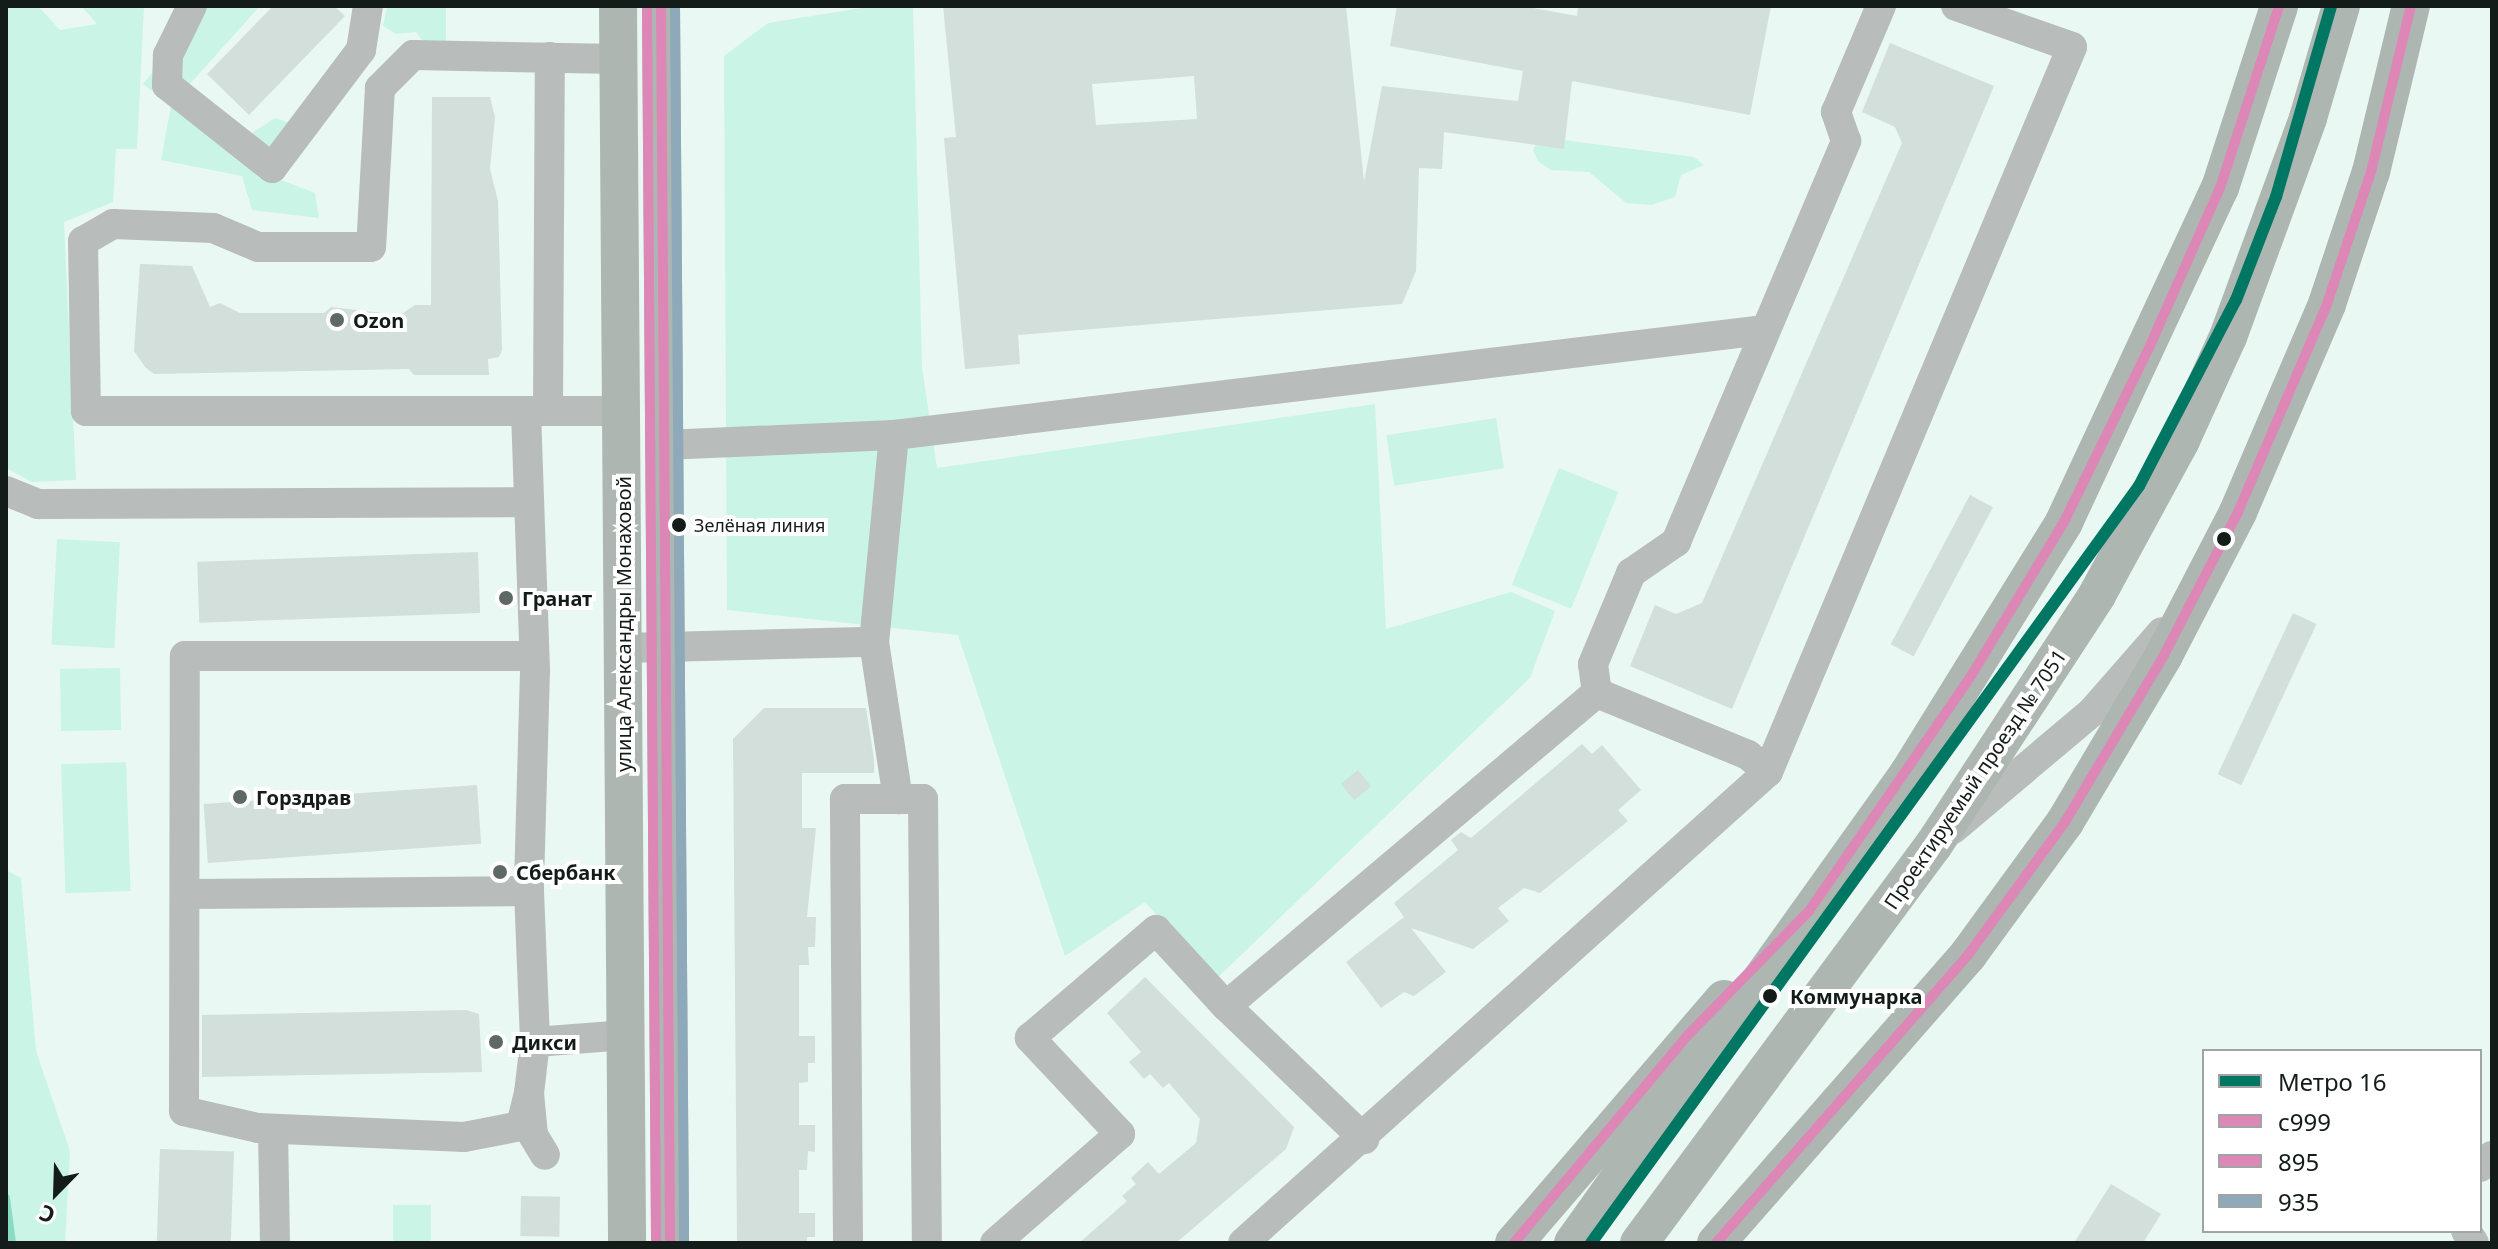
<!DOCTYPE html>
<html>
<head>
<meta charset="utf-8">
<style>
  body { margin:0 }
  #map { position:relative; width:2498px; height:1249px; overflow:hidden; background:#e9f8f3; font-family:"Noto Sans",sans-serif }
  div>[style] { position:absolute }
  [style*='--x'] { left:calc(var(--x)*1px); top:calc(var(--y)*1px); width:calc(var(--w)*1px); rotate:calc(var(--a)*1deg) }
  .green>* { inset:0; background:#caf4e6; transform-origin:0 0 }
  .stream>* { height:8px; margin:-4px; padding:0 4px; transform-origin:4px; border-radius:4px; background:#8adbc4 }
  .building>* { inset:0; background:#d2dfda; transform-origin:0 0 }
  .minor>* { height:30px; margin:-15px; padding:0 15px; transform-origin:15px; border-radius:15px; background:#b8bcbb }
  .major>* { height:38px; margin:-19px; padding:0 19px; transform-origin:19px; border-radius:19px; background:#aeb6b2 }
  .bus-1>* { height:10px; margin:-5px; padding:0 5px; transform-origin:5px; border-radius:5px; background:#dc87b6 }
  .bus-2>* { height:10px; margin:-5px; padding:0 5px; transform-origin:5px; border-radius:5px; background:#dc87b6 }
  .bus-3>* { height:10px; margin:-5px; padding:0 5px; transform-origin:5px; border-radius:5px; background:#8ea9ba }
  .metro-1>* { height:12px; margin:-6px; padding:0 6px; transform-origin:6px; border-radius:6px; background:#007763 }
  .dots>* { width:22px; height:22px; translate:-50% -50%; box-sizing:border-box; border:4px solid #fff; border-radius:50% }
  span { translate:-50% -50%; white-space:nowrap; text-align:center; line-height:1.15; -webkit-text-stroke:8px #fff; paint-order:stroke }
  .bus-label { font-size:18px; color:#131c19 }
  .left { translate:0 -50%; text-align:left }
  .poi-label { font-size:20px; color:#131c19; font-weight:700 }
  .street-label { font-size:20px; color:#131c19 }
  .stop-label { font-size:20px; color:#131c19; font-weight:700 }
  .frame { position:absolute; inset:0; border:8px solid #131c19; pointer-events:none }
  .legend { position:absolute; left:2202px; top:1049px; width:280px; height:184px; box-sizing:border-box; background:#fff; border:2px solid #a1a4a3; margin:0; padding:10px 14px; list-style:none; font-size:24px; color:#131c19 }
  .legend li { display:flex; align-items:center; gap:16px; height:40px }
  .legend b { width:40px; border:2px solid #a1a4a3 }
  .north { position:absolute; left:16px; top:1153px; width:80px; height:80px; -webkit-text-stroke:6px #fff; paint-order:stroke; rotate:203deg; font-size:22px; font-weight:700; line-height:32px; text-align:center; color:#131c19 }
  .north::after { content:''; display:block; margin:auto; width:28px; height:36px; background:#131c19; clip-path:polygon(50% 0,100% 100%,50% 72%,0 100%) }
</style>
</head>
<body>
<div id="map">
  <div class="green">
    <i style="clip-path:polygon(6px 6px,38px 6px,60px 30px,97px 24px,81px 6px,144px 6px,137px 149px,116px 149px,113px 202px,64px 222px,76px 480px,32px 482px,6px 468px)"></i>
    <i style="clip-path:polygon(206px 6px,260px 6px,188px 86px,239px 141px,275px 118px,293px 124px,273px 177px,315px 193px,319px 218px,252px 210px,242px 176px,161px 160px,171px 106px,143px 84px)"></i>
    <i style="clip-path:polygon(387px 6px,446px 6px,446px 42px,424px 43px,416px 32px,396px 34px,383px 26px)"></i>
    <i style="clip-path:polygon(874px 6px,913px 6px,922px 367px,937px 468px,1375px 404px,1386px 629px,1511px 592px,1555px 611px,1530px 678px,1214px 981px,1145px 902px,1065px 956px,958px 635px,727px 610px,724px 56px,768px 23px)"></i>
    <i style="clip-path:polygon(1540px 137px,1694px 157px,1704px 165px,1681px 175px,1675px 197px,1651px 205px,1626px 203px,1589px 172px,1551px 170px,1538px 161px,1533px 150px)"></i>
    <i style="left:1496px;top:418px;width:51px;height:111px;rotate:81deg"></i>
    <i style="left:1559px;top:468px;width:64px;height:126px;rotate:22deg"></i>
    <i style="left:57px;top:539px;width:63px;height:106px;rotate:3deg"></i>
    <i style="left:120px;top:668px;width:62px;height:60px;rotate:89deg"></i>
    <i style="left:126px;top:762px;width:129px;height:65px;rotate:88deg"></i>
    <i style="clip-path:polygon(6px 870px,21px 878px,36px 1051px,70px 1151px,65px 1243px,6px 1243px)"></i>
    <i style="left:431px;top:1205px;width:38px;height:38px;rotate:90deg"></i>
  </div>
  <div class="stream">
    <i style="--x:6;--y:1198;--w:45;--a:82.4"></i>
  </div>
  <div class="building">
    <i style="clip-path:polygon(273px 6px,334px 6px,345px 16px,249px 115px,207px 74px)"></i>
    <i style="clip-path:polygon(evenodd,943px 6px,1346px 6px,1364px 182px,1382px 86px,1518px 101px,1523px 71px,1390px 46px,1397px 6px,1522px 6px,1577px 16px,1578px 6px,1771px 6px,1750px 115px,1572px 81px,1564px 149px,1444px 132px,1442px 169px,1419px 168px,1416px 271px,1402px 304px,1018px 335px,1020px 364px,965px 369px,944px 138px,956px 137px,943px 6px,1194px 76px,1197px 119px,1096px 125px,1092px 84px,1194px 76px)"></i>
    <i style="clip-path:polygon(1890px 43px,1994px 86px,1732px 709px,1630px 666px,1655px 605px,1676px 614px,1702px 603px,1902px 143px,1895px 127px,1862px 112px)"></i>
    <i style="clip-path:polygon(432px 97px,490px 97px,495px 117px,490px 169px,498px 201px,502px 350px,499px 357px,488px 359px,489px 375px,414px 375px,409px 369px,154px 374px,145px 367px,134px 351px,140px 264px,192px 266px,210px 307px,220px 303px,240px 313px,324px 313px,331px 307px,400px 315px,415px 305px,431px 305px)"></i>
    <i style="left:1970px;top:495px;width:26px;height:169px;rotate:28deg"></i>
    <i style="left:478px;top:552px;width:61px;height:281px;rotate:88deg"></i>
    <i style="left:2293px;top:613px;width:26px;height:178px;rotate:25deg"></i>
    <i style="clip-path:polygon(764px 708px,866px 708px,874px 759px,874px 773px,802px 773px,802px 828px,816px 828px,807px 917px,816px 917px,815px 947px,808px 947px,809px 965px,799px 965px,799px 1036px,815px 1036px,815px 1063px,808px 1063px,808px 1082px,799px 1083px,799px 1125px,815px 1125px,815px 1152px,808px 1151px,807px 1170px,799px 1170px,799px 1213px,815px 1213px,815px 1237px,807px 1237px,807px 1243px,737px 1243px,733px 739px)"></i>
    <i style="clip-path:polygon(1582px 744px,1592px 754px,1602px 745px,1641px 790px,1618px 810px,1628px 821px,1540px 893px,1524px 888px,1498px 908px,1509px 921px,1473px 949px,1411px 928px,1446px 972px,1414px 996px,1404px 992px,1381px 1008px,1346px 962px,1404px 917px,1394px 903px,1458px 850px,1451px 840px,1461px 832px,1471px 838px)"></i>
    <i style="left:1358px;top:770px;width:21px;height:22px;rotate:51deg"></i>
    <i style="left:477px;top:785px;width:59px;height:274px;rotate:86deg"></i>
    <i style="clip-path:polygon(1145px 977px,1294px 1127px,1286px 1149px,1176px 1243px,1079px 1243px,1127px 1201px,1122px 1196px,1136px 1184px,1131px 1178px,1148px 1162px,1159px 1174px,1196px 1143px,1200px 1119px,1169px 1083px,1163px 1088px,1150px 1074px,1144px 1079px,1129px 1062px,1141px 1052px,1107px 1013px)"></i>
    <i style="clip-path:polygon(466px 1010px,479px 1014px,482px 1072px,202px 1077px,202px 1015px)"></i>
    <i style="left:160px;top:1149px;width:74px;height:94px;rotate:2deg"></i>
    <i style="clip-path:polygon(2111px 1184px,2161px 1214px,2143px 1243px,2074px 1243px)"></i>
    <i style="left:521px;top:1196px;width:39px;height:40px;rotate:1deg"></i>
  </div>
  <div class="minor">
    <i style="--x:192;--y:6;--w:55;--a:116.1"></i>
    <i style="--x:168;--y:55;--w:30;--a:92"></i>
    <i style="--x:167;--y:85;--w:134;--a:38.3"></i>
    <i style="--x:272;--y:168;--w:148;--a:-53"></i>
    <i style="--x:361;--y:50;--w:45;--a:-81"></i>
    <i style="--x:618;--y:59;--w:205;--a:-178.9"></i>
    <i style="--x:413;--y:55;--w:47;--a:135"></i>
    <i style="--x:380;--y:88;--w:159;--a:93.2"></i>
    <i style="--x:371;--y:247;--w:113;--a:180"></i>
    <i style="--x:258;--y:247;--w:49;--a:-157.1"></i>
    <i style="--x:213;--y:228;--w:100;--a:-177.7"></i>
    <i style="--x:113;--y:224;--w:34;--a:150"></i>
    <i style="--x:83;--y:241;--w:170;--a:89"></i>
    <i style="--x:86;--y:411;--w:535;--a:0"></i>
    <i style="--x:548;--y:411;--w:354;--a:-89.7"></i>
    <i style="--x:526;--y:412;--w:258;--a:88"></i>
    <i style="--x:535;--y:670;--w:221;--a:91.6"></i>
    <i style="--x:529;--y:891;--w:151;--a:87.7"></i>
    <i style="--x:535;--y:1042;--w:51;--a:96.7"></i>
    <i style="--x:529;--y:1093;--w:42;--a:84.6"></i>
    <i style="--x:533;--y:1135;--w:23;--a:59"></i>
    <i style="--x:894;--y:435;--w:208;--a:95.5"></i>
    <i style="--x:874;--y:642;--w:159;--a:81.3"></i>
    <i style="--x:664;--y:445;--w:230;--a:-2.5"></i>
    <i style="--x:894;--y:435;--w:875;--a:-6.89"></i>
    <i style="--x:6;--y:491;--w:35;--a:22"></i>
    <i style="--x:38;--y:504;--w:490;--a:-0.2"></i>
    <i style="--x:623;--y:648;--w:251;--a:-1.4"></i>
    <i style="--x:1597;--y:693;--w:29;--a:-98"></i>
    <i style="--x:1593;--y:664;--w:99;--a:-67.3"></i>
    <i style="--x:1631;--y:573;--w:55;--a:-34.6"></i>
    <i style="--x:1676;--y:542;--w:436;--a:-67"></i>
    <i style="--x:1846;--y:141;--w:31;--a:-109"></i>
    <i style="--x:1836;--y:112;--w:115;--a:-67"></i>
    <i style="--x:1597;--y:693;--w:163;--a:22.3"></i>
    <i style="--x:1748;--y:755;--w:26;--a:40"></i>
    <i style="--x:1953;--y:829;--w:182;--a:-40.1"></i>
    <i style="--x:2092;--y:712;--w:106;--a:-48.8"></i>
    <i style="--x:185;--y:894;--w:344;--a:-0.5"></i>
    <i style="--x:1226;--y:1006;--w:192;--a:43.9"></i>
    <i style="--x:535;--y:1042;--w:91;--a:-4.4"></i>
    <i style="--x:529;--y:1093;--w:34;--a:104"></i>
    <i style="--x:521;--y:1126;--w:58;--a:169.1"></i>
    <i style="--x:464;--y:1137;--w:206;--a:-177.5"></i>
    <i style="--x:258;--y:1128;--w:76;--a:-167.1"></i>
    <i style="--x:184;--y:1111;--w:455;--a:-89.9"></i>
    <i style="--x:185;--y:656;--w:347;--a:0"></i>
    <i style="--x:273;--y:1129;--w:114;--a:89"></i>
    <i style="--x:2480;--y:1167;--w:16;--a:-43"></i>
    <i style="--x:2466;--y:1231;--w:14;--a:56"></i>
    <i style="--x:848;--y:1243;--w:444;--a:-90.4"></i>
    <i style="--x:845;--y:799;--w:78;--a:0"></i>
    <i style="--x:923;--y:799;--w:444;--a:89.5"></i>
    <i style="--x:995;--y:1243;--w:166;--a:-41.1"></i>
    <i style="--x:1120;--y:1134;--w:132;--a:-133.2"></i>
    <i style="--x:1030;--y:1038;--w:166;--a:-40.6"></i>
    <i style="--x:1156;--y:930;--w:103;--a:47.4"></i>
    <i style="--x:1226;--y:1006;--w:485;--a:-40.2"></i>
    <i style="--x:1243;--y:1243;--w:705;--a:-41.9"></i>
    <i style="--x:1768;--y:772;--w:786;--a:-67.25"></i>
    <i style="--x:2072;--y:47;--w:123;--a:-160.5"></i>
  </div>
  <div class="major">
    <i style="--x:618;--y:6;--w:1237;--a:89.58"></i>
    <i style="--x:661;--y:6;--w:1237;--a:89.58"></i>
    <i style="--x:1514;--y:1243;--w:322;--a:-49.3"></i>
    <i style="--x:1573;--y:1243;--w:576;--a:-54.46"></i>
    <i style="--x:1908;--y:774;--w:296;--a:-58.2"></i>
    <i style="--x:2064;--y:522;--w:369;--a:-65"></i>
    <i style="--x:2220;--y:188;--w:191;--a:-72"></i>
    <i style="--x:1639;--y:1243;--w:494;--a:-53.5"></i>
    <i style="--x:1933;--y:846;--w:300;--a:-56.8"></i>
    <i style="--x:2097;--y:595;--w:176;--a:-61.5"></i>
    <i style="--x:2181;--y:440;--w:113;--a:-65.5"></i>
    <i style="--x:2228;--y:337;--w:233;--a:-69.9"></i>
    <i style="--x:2308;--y:118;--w:117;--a:-73.6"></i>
    <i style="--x:1716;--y:1243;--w:383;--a:-48.8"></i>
    <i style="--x:1968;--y:955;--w:165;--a:-53.9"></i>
    <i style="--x:2065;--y:822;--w:194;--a:-59.3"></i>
    <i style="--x:2164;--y:655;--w:161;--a:-62.6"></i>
    <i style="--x:2238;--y:512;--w:226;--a:-66.8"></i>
    <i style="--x:2327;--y:304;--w:139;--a:-71.6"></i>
    <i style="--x:2371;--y:172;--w:171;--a:-76.5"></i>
  </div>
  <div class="bus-1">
    <i style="--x:661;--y:6;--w:1237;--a:89.58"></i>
    <i style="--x:1514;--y:1243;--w:270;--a:-50.1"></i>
    <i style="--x:1687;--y:1036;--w:175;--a:-45.7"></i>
    <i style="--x:1809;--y:911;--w:285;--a:-55.4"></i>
    <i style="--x:1971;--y:676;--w:180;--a:-58.9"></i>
    <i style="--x:2064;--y:522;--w:194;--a:-64"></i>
    <i style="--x:2149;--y:348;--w:175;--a:-66.1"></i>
    <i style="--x:2220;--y:188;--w:191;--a:-72"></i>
    <i style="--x:1716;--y:1243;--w:383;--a:-48.8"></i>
    <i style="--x:1968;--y:955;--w:165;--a:-53.9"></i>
    <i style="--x:2065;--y:822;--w:194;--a:-59.3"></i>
    <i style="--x:2164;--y:655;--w:161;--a:-62.6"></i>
    <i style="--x:2238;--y:512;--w:226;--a:-66.8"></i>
    <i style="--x:2327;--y:304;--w:139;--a:-71.6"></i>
    <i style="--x:2371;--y:172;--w:171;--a:-76.5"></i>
  </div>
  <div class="bus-2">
    <i style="--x:647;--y:6;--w:1237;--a:89.58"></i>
  </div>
  <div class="bus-3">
    <i style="--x:675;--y:6;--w:1237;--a:89.58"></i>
  </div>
  <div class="metro-1">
    <i style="--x:1591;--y:1243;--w:935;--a:-54.1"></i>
    <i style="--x:2139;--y:486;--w:210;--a:-62.5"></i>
    <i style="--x:2236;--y:300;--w:110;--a:-68.8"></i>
    <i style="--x:2276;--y:197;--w:199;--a:-73.9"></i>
  </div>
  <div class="dots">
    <i style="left:337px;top:320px;background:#5e6965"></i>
    <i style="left:679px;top:525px;background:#131c19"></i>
    <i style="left:2224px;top:539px;background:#131c19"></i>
    <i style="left:506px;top:598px;background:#5e6965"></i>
    <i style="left:240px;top:797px;background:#5e6965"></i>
    <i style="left:500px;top:872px;background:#5e6965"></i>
    <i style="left:1770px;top:996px;background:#131c19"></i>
    <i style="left:496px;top:1042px;background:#5e6965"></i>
  </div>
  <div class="bus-label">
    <span class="left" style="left:694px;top:525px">Зелёная линия</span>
  </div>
  <div class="poi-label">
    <span class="left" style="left:353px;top:320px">Ozon</span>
    <span class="left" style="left:522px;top:598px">Гранат</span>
    <span class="left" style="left:256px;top:797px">Горздрав</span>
    <span class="left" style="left:516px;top:872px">Сбербанк</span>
    <span class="left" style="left:512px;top:1042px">Дикси</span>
  </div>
  <div class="street-label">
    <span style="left:623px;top:624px;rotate:-90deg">улица Александры Монаховой</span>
    <span style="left:1975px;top:779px;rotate:-56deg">Проектируемый проезд № 7051</span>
  </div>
  <div class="stop-label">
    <span class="left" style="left:1790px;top:996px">Коммунарка</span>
  </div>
  <div class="frame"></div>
  <ul class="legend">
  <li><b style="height:10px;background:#007763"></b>Метро 16</li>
  <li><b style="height:10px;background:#dc87b6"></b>с999</li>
  <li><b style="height:10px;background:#dc87b6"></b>895</li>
  <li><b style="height:10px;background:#8ea9ba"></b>935</li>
  </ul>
  <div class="north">С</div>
</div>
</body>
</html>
